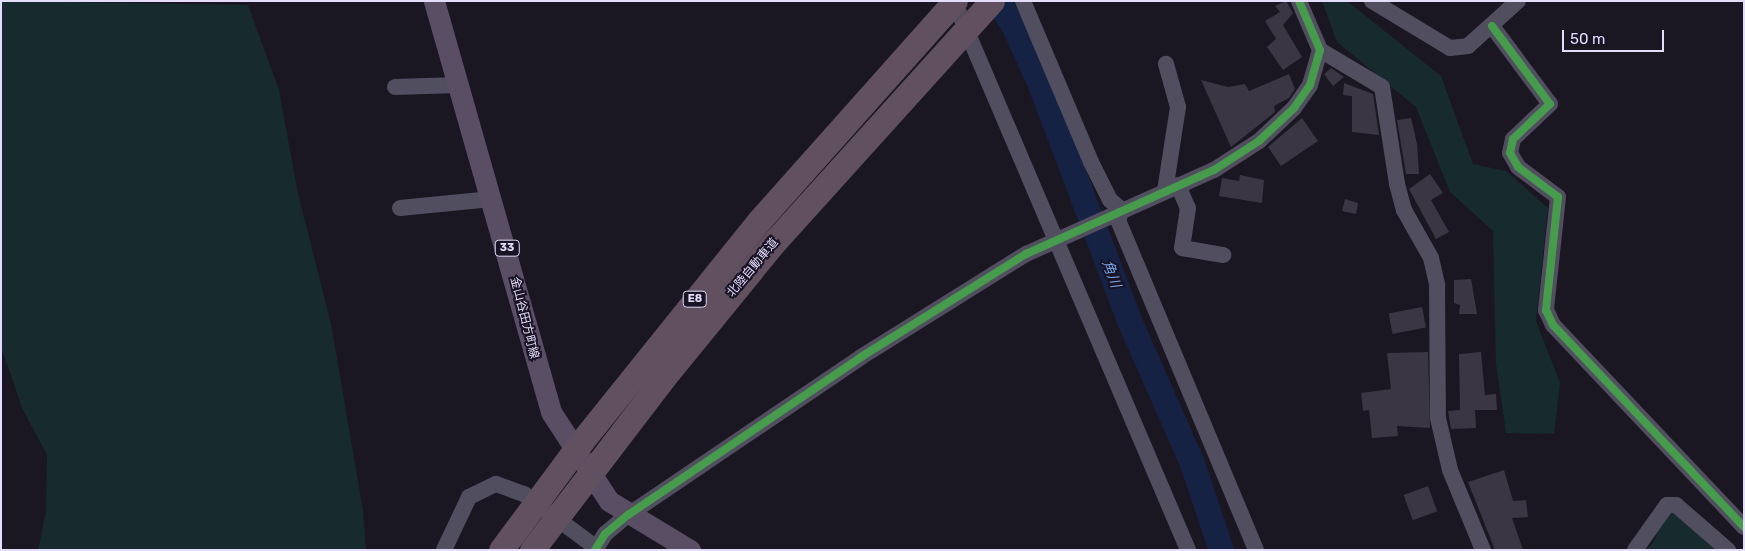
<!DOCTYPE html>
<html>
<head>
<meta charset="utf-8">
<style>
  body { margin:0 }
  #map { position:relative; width:1745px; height:551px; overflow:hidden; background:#1a1722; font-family:Rubik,"Noto Sans JP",sans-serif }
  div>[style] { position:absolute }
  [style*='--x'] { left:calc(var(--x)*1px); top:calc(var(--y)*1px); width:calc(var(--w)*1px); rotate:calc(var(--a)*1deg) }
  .green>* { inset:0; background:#172a2d }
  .river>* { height:25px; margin:-12.5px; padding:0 12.5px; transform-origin:12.5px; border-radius:12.5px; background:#162244 }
  .building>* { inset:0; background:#3a3643; transform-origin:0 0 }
  .minor>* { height:16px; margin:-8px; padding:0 8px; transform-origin:8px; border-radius:8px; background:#514e60 }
  .major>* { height:21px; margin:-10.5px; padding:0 10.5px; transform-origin:10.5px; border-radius:10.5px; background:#5a4e65 }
  .highway>* { height:25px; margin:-12.5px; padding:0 12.5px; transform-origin:12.5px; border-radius:12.5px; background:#605060 }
  .cycleway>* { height:8px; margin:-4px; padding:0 4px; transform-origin:4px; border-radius:4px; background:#469c4c }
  span { translate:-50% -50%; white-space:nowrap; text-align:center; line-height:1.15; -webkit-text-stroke:4px #191326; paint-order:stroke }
  .shield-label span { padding:1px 4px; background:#191326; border:1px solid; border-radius:4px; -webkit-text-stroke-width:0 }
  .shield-label { font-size:11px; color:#e4ddfa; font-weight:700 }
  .street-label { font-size:12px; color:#e4ddfa }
  .water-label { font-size:14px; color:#79a7ec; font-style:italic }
  .frame { position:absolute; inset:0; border:2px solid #e4ddfa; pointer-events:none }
  .scale { position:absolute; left:1562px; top:30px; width:102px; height:22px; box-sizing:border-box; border:2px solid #e4ddfa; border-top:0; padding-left:6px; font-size:15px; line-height:18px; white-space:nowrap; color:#e4ddfa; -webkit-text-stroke:4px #191326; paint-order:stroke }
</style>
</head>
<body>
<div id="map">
  <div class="green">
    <i style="clip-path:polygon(1px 1px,248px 5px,279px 90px,298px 194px,331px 324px,363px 510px,366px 550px,38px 550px,46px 512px,47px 455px,23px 410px,1px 347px)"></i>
    <i style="clip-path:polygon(1322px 1px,1347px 1px,1441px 76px,1473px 164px,1506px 171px,1548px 208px,1536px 321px,1560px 383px,1554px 434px,1506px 433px,1496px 364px,1493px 231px,1450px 192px,1416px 107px,1337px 42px)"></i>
    <i style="clip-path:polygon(1665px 511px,1676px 512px,1716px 550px,1645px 550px,1654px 542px)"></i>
  </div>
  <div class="river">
    <i style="--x:997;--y:1;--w:29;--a:56"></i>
    <i style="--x:1013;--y:25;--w:63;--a:65.5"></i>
    <i style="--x:1039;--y:82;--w:252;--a:69.3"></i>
    <i style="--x:1128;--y:318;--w:158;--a:66.2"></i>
    <i style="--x:1192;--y:463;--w:92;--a:71.6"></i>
  </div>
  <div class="building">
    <i style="clip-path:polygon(1286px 1px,1293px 13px,1283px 25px,1302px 57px,1283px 70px,1267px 47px,1276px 39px,1265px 21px,1280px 12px,1275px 6px)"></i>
    <i style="clip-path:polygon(1331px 68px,1344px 77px,1333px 86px,1324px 74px)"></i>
    <i style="clip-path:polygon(1289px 74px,1295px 89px,1289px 98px,1274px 106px,1275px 112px,1231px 147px,1201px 80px,1228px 87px,1245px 84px,1249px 91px)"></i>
    <i style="clip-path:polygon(1344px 83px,1373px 94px,1379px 135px,1352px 132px,1352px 96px,1343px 95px)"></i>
    <i style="clip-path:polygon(1302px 118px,1318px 141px,1281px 166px,1268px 147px)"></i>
    <i style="clip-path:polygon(1411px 118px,1417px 144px,1419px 174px,1406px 174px,1397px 120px)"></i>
    <i style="clip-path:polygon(1430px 174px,1443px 193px,1431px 200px,1449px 232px,1436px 239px,1409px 189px)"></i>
    <i style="clip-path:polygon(1240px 175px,1264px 180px,1262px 203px,1219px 196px,1222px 178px,1239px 181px)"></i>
    <i style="clip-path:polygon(1345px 199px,1358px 203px,1356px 214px,1342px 211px)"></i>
    <i style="clip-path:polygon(1471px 279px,1477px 314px,1459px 314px,1460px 305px,1454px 303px,1454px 280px)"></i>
    <i style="left:1422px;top:307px;width:21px;height:34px;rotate:79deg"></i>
    <i style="clip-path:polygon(1428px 352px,1430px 428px,1397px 426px,1398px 436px,1372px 438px,1369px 410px,1363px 411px,1361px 393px,1391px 389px,1387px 353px)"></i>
    <i style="clip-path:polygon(1481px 352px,1485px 395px,1496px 394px,1497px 410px,1475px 410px,1476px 428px,1451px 429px,1448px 411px,1460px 410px,1459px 354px)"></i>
    <i style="clip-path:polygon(1504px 470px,1513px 501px,1526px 500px,1528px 517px,1512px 518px,1523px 550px,1495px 550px,1468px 482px)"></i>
    <i style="left:1428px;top:486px;width:27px;height:26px;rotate:70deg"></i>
  </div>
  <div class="minor">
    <i style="--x:954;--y:1;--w:597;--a:66.91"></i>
    <i style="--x:1023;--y:1;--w:175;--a:67.1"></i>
    <i style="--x:1091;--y:162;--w:42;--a:63.4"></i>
    <i style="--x:1110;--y:200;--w:16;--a:40"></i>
    <i style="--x:1122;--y:210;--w:11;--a:112"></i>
    <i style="--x:1118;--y:220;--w:358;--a:67.3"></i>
    <i style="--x:1372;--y:1;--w:91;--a:31.1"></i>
    <i style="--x:1450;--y:48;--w:18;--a:-6"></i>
    <i style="--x:1468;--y:46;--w:67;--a:-42"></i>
    <i style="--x:1492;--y:26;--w:97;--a:53.4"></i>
    <i style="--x:1550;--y:104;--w:51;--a:136.6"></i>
    <i style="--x:1513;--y:139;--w:14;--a:102"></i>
    <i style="--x:1510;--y:153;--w:16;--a:60"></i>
    <i style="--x:1518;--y:167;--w:50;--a:36.9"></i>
    <i style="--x:1558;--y:197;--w:114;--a:96.1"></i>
    <i style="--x:1546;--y:310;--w:17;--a:65"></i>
    <i style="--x:1553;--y:325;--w:278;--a:46.6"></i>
    <i style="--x:1320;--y:50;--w:72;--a:30.8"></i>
    <i style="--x:1382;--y:87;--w:98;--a:81.2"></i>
    <i style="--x:1397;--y:184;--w:27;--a:75"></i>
    <i style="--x:1404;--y:210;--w:55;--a:60.6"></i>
    <i style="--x:1431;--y:258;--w:28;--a:77"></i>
    <i style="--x:1437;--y:285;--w:133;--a:89.6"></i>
    <i style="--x:1438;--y:418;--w:53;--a:77"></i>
    <i style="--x:1450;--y:470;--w:87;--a:67.6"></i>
    <i style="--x:395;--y:87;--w:63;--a:-1.8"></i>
    <i style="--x:1178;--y:185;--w:25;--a:67"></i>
    <i style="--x:1188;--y:208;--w:40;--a:98.5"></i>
    <i style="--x:1182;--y:248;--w:42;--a:9.7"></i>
    <i style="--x:1165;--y:191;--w:85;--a:-81.2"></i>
    <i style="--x:1178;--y:107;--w:45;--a:-105.6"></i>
    <i style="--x:400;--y:208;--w:92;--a:-5.6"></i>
    <i style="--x:444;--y:550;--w:59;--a:-64.7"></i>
    <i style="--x:469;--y:497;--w:30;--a:-26"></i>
    <i style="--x:496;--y:484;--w:30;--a:20"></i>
    <i style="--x:524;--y:494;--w:89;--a:36.7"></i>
    <i style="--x:595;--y:550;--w:19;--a:-58"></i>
    <i style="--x:605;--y:534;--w:30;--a:-40"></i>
    <i style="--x:628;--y:515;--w:282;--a:-34.1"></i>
    <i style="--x:861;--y:357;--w:195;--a:-32"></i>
    <i style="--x:1026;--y:254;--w:206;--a:-24.1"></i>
    <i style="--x:1214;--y:170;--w:54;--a:-32.8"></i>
    <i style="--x:1259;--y:141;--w:48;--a:-43.3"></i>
    <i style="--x:1294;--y:108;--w:28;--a:-55"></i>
    <i style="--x:1310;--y:85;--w:36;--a:-74"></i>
    <i style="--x:1320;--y:50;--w:53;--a:-113.2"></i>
    <i style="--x:1635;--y:550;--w:55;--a:-54.6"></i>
    <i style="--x:1667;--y:505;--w:9;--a:0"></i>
    <i style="--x:1676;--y:505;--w:69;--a:40.9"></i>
  </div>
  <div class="major">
    <i style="--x:434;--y:1;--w:427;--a:74.1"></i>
    <i style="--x:551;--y:412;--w:106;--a:56.9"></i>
    <i style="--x:609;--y:501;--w:95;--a:31.2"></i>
  </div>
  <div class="highway">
    <i style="--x:501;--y:550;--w:136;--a:-53.4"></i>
    <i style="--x:582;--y:441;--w:281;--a:-51.2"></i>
    <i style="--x:758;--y:222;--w:296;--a:-48.3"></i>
    <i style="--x:532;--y:550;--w:225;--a:-52.6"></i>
    <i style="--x:669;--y:371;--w:169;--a:-50.8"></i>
    <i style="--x:776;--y:240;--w:322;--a:-47.9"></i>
  </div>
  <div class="cycleway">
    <i style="--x:1492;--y:26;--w:97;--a:53.4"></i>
    <i style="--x:1550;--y:104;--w:51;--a:136.6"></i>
    <i style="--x:1513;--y:139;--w:14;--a:102"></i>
    <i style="--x:1510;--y:153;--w:16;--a:60"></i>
    <i style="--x:1518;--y:167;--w:50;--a:36.9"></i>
    <i style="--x:1558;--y:197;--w:114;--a:96.1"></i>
    <i style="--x:1546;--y:310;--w:17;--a:65"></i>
    <i style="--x:1553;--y:325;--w:278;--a:46.6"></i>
    <i style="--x:595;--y:550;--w:19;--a:-58"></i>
    <i style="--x:605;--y:534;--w:30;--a:-40"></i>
    <i style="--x:628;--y:515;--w:282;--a:-34.1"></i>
    <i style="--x:861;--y:357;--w:195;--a:-32"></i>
    <i style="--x:1026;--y:254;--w:206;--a:-24.1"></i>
    <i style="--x:1214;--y:170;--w:54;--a:-32.8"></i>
    <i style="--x:1259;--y:141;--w:48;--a:-43.3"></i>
    <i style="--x:1294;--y:108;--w:28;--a:-55"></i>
    <i style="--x:1310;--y:85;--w:36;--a:-74"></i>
    <i style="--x:1320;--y:50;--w:53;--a:-113.2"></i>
  </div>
  <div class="shield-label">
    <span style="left:507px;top:248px">33</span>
    <span style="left:695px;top:299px">E8</span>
  </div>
  <div class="street-label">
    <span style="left:753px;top:268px;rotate:-50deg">北陸自動車道</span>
    <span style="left:524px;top:318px;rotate:76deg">金山谷田方町線</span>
  </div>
  <div class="water-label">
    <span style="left:1111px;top:274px;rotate:69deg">角川</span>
  </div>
  <div class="frame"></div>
  <div class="scale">50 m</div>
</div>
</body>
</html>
